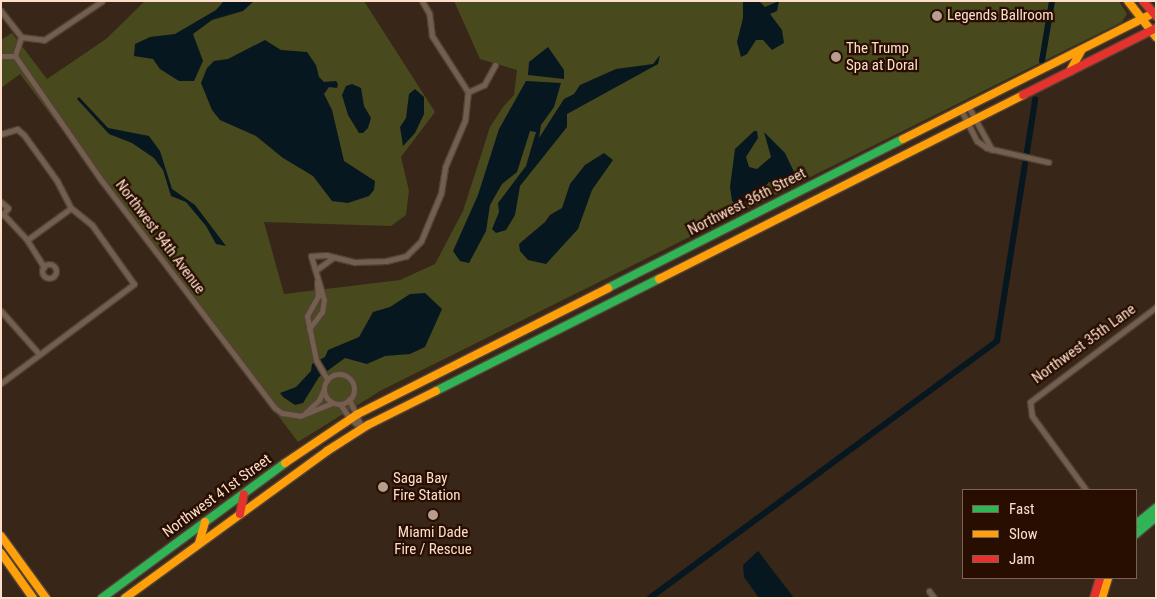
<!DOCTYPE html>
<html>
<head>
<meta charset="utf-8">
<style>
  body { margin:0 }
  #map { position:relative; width:1157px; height:599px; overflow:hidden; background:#382618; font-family:"Roboto Condensed",sans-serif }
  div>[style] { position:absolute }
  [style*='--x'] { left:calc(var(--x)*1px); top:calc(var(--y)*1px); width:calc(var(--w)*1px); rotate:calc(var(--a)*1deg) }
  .green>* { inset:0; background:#48491c }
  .water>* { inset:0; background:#071720 }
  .canal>* { height:5.5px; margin:-2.75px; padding:0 2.75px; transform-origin:2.75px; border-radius:2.75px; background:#071720 }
  .roads { filter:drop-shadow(1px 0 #524337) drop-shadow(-1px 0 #524337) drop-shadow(0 1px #524337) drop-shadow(0 -1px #524337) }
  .street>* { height:5px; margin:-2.5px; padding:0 2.5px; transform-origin:2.5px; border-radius:2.5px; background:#745e4e }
  .street>.ring { margin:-2.5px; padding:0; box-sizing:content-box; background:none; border:5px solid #745e4e; border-radius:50% }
  .fast>* { height:8px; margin:-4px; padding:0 4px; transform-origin:4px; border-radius:4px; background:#30b455 }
  .slow>* { height:8px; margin:-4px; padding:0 4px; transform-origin:4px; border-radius:4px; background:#ff9f0a }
  .jam>* { height:8px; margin:-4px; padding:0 4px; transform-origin:4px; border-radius:4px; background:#e5322d }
  .dots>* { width:14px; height:14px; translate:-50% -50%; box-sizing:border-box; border:2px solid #280e00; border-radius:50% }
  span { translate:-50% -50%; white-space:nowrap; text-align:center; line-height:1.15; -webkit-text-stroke:4.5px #280e00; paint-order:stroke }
  .poi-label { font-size:15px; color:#fcdecb }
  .left { translate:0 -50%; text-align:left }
  .street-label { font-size:15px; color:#fcdecb }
  .frame { position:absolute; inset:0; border:2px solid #fcdecb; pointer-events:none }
  .legend { position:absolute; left:962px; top:489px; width:175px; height:90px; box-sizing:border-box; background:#280e00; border:1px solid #7d6151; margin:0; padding:6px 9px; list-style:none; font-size:15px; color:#fcdecb }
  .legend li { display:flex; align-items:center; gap:10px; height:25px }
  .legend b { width:25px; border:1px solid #7d6151 }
</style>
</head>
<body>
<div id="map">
  <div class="green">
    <i style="clip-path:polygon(145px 1px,364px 1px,435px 112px,401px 157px,409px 191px,406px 215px,391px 226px,264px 222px,284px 294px,400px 280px,435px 264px,463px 211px,490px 127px,503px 107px,514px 95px,517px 70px,480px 59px,454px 1px,1119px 1px,1127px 14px,1122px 22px,380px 391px,298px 442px,20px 74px,1px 88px,1px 40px,12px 33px,47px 79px,106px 39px)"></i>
  </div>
  <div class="water">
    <i style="clip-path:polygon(224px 1px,254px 1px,243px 11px,212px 20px,193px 34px,203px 61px,194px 81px,179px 81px,160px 69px,153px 59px,134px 56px,135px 44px,150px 37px,175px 34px,216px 10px)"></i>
    <i style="clip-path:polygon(759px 1px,765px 7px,779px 1px,777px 11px,770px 14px,782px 30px,784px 43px,772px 50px,763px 40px,756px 40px,747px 54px,741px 57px,737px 42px,743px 18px,743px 2px)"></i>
    <i style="clip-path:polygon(265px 40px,281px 50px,307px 52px,316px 65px,319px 77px,324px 82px,336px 81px,338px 84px,337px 88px,329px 87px,324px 94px,332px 110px,344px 161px,375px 181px,374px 190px,369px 196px,348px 203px,332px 201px,313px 176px,283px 158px,256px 136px,220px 120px,212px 110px,201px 83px,207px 68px,214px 61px,228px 59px)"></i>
    <i style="clip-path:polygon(548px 47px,564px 70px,564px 79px,528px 75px,529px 62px)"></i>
    <i style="clip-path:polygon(660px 55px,658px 64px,567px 114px,567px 127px,520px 186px,515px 215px,506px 230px,496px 233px,492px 229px,499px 212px,498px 203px,526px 166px,536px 132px,530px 131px,517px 172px,502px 184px,490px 205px,486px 231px,469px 263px,460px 261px,453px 251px,478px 195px,499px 129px,526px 81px,561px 83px,554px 107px,541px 125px,539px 138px,564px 99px,574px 94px,580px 85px,616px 69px,653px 64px)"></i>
    <i style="clip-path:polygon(352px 84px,361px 88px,364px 106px,371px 118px,368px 128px,363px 133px,359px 133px,348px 115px,342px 95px,346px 86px)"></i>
    <i style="clip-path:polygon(415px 89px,424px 97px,424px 114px,415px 133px,403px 146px,400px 127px,406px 118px,409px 94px)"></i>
    <i style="clip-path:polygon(79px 97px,108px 128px,149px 136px,160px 151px,172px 189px,195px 205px,226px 246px,216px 244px,206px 226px,186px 202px,171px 196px,163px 170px,154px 158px,132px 143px,109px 134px,77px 99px)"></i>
    <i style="clip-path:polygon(754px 131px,757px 131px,758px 138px,746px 157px,749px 167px,757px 169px,771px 157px,764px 132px,785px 153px,795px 174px,783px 185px,769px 182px,756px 198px,736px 204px,732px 201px,730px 187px,735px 149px)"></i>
    <i style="clip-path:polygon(604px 153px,613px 160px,592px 190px,578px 229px,546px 264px,528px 260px,520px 251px,519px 244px,545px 222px,550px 215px,562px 208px,570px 184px,585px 165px)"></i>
    <i style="clip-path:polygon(425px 293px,442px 309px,425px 347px,410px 354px,385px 356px,367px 364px,345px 358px,319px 377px,303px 403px,295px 405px,283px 397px,280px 393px,296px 387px,311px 371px,312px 364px,325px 357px,328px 350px,359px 337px,373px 312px,390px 307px,410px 294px)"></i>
    <i style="clip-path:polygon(758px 551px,794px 598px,759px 598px,744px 577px,743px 565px)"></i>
  </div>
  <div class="canal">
    <i style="--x:1042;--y:61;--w:61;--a:-80.5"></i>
    <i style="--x:650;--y:598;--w:432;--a:-36.5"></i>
    <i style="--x:997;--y:341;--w:244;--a:-81"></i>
  </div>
  <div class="roads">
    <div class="street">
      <i style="--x:1;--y:11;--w:33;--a:52"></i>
      <i style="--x:21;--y:37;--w:20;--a:108"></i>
      <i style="--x:21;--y:37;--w:23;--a:7"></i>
      <i style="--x:44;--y:40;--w:70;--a:-33.9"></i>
      <i style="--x:1;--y:56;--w:14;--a:0"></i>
      <i style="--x:15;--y:56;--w:152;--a:55.2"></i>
      <i style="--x:102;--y:181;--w:285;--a:52.7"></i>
      <i style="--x:275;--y:408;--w:9;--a:36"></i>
      <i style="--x:282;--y:413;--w:18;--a:9"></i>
      <i style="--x:300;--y:416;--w:35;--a:-22"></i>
      <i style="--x:468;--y:92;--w:17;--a:-24"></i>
      <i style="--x:484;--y:85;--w:23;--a:-61"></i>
      <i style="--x:968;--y:106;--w:50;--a:61.4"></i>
      <i style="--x:961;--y:110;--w:35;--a:63"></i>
      <i style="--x:977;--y:141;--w:12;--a:35"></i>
      <i style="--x:987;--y:148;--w:63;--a:12.9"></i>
      <i style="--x:1;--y:134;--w:17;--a:-17"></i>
      <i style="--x:17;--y:129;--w:9;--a:41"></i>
      <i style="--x:24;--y:135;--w:57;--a:54.3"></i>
      <i style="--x:57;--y:181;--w:30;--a:63"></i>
      <i style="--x:71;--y:208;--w:27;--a:39"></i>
      <i style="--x:92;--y:225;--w:72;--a:54.6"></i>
      <i style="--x:134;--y:284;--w:166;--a:143.3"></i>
      <i style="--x:1;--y:202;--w:9;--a:41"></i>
      <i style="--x:8;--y:208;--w:9;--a:131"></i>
      <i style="--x:4;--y:215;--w:34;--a:47"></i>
      <i style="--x:27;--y:240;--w:32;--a:58"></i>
      <i style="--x:27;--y:240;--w:54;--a:-36"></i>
      <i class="ring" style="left:42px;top:264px;width:9px;height:9px"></i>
      <i style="--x:316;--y:270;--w:22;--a:-36"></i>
      <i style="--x:317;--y:282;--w:14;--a:86"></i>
      <i style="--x:318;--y:296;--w:23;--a:119"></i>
      <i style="--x:307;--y:316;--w:45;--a:78.4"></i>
      <i style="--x:316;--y:360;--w:22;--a:60"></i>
      <i style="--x:1;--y:311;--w:57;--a:48.5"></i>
      <i style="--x:309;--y:329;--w:21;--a:-53"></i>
      <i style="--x:322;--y:312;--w:12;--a:-81"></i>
      <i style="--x:324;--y:300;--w:46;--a:-106.5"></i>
      <i style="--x:311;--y:256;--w:15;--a:-4"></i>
      <i style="--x:326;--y:255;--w:30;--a:14"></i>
      <i style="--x:355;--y:262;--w:31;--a:-2"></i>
      <i style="--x:386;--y:261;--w:21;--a:-14"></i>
      <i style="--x:406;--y:256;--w:21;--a:-45"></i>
      <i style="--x:421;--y:241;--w:52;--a:-67.4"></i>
      <i style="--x:441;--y:193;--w:26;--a:-81"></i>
      <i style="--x:445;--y:167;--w:51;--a:-66.9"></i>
      <i style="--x:465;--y:120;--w:28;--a:-84"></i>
      <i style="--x:468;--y:92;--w:67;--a:-122.7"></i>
      <i style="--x:432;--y:36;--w:23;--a:-97"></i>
      <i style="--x:429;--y:13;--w:14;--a:-120"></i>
      <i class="ring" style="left:324px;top:374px;width:25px;height:25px"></i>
      <i style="--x:349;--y:399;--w:32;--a:66"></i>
      <i style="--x:340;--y:404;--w:18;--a:56"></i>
      <i style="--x:350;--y:419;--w:15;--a:37"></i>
      <i style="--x:305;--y:413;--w:19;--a:-43"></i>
      <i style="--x:319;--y:400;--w:12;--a:-66"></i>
      <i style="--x:1086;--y:490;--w:92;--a:-126.1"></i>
      <i style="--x:1032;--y:416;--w:14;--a:-98"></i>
      <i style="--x:1030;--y:402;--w:158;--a:-37"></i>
      <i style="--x:929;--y:591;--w:9;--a:54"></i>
    </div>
    <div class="fast">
      <i style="--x:608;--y:288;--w:330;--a:-26.8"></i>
      <i style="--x:436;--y:391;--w:250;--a:-26.7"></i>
      <i style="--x:1136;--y:524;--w:26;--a:-39"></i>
      <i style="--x:1136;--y:534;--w:26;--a:-40"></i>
      <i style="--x:102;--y:598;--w:227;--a:-36.4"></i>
    </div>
    <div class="slow">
      <i style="--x:1128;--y:1;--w:46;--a:52.1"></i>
      <i style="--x:1070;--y:71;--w:23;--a:-61"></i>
      <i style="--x:903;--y:139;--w:283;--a:-26.7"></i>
      <i style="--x:659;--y:279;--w:408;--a:-26.8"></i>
      <i style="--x:285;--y:463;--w:88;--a:-33.9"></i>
      <i style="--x:358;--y:414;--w:280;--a:-26.7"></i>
      <i style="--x:1;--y:536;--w:77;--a:54"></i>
      <i style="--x:199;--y:543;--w:22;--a:-74"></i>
      <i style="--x:1;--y:553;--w:55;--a:54.6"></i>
      <i style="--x:125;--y:598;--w:250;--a:-36"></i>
      <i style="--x:327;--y:451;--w:49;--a:-32.4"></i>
      <i style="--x:368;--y:425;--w:76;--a:-26.6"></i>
      <i style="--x:1102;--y:598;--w:21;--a:-73"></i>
    </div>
    <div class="jam">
      <i style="--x:1143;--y:1;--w:20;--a:49"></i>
      <i style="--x:1023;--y:95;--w:149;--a:-26.7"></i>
      <i style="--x:240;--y:514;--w:20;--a:-79"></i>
      <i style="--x:1094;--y:598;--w:21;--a:-73"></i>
    </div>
  </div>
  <div class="dots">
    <i style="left:937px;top:16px;background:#b79e8c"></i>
    <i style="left:836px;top:57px;background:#b79e8c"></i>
    <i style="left:383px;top:487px;background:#b79e8c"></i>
    <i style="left:433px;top:515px;background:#b79e8c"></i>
  </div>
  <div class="poi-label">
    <span class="left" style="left:947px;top:16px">Legends Ballroom</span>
    <span class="left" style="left:846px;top:57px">The Trump<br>Spa at Doral</span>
    <span class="left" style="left:393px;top:487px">Saga Bay<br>Fire Station</span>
    <span style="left:433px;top:541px">Miami Dade<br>Fire / Rescue</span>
  </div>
  <div class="street-label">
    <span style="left:747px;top:202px;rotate:-27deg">Northwest 36th Street</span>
    <span style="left:160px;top:237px;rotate:53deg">Northwest 94th Avenue</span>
    <span style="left:1084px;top:344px;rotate:-36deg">Northwest 35th Lane</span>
    <span style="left:217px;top:496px;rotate:-36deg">Northwest 41st Street</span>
  </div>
  <div class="frame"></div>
  <ul class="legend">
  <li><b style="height:6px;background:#30b455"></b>Fast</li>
  <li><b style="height:6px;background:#ff9f0a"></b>Slow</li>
  <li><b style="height:6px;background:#e5322d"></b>Jam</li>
  </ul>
</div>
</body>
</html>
